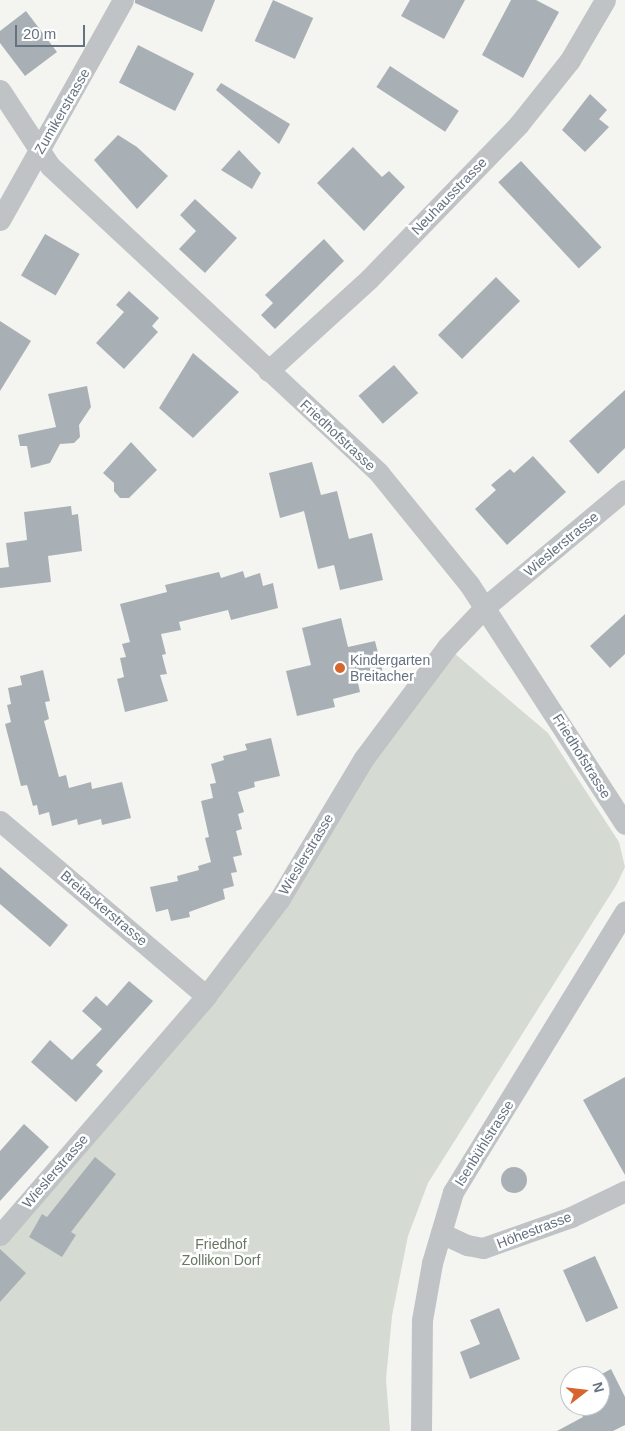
<!DOCTYPE html>
<html>
<head>
<meta charset="utf-8">
<style>
  body { margin:0 }
  #map { position:relative; width:625px; height:1431px; overflow:hidden; background:#f4f4f1; font-family:Helvetica,sans-serif }
  div>[style] { position:absolute }
  [style*='--x'] { left:calc(var(--x)*1px); top:calc(var(--y)*1px); width:calc(var(--w)*1px); rotate:calc(var(--a)*1deg) }
  .green>* { inset:0; background:#d5dbd2 }
  .building>* { inset:0; background:#a9b0b5; transform-origin:0 0 }
  .round { border-radius:50% }
  .street>* { height:21px; margin:-10.5px; padding:0 10.5px; transform-origin:10.5px; border-radius:10.5px; background:#bfc3c6 }
  .dots>* { width:14px; height:14px; translate:-50% -50%; box-sizing:border-box; border:2px solid #fff; border-radius:50% }
  span { translate:-50% -50%; white-space:nowrap; text-align:center; line-height:1.15; -webkit-text-stroke:5px #fff; paint-order:stroke }
  .street-label { font-size:14px; color:#657280 }
  .poi-label { font-size:14px; color:#657280 }
  .left { translate:0 -50%; text-align:left }
  .park-label { font-size:14px; color:#667764 }
  .north { position:absolute; left:560px; top:1366px; width:50px; height:50px; box-sizing:border-box; background:#fff; border:1px solid #c1c7cc; border-radius:50%; rotate:74deg; font-size:14px; font-weight:700; line-height:20px; text-align:center; color:#657280 }
  .north::after { content:''; display:block; margin:auto; width:18px; height:22px; background:#d7652e; clip-path:polygon(50% 0,100% 100%,50% 72%,0 100%) }
  .scale { position:absolute; left:15px; top:25px; width:70px; height:22px; box-sizing:border-box; border:2px solid #657280; border-top:0; padding-left:6px; font-size:15px; line-height:18px; white-space:nowrap; color:#657280; -webkit-text-stroke:4px #fff; paint-order:stroke }
</style>
</head>
<body>
<div id="map">
  <div class="green">
    <i style="clip-path:polygon(447px 647px,548px 733px,619px 842px,625px 867px,617px 884px,428px 1183px,408px 1236px,392px 1316px,386px 1379px,390px 1431px,0 1431px,0 1235px,206px 996px)"></i>
  </div>
  <div class="building">
    <i style="clip-path:polygon(135px 0,215px 0,202px 32px,135px 3px)"></i>
    <i style="left:273px;top:0;width:44px;height:45px;rotate:24deg"></i>
    <i style="clip-path:polygon(410px 0,465px 0,444px 39px,401px 16px)"></i>
    <i style="clip-path:polygon(511px 0,536px 0,559px 12px,523px 78px,482px 55px)"></i>
    <i style="clip-path:polygon(26px 11px,57px 52px,25px 76px,0 43px,0 31px)"></i>
    <i style="left:138px;top:45px;width:63px;height:42px;rotate:27deg"></i>
    <i style="left:390px;top:66px;width:82px;height:25px;rotate:33deg"></i>
    <i style="clip-path:polygon(221px 83px,290px 124px,279px 144px,216px 90px)"></i>
    <i style="clip-path:polygon(590px 94px,607px 110px,599px 119px,609px 127px,585px 152px,562px 130px)"></i>
    <i style="clip-path:polygon(118px 135px,137px 147px,168px 176px,137px 209px,94px 160px)"></i>
    <i style="clip-path:polygon(353px 147px,382px 177px,389px 171px,405px 187px,364px 231px,317px 183px)"></i>
    <i style="clip-path:polygon(239px 150px,261px 173px,252px 189px,221px 170px)"></i>
    <i style="left:521px;top:161px;width:118px;height:31px;rotate:47deg"></i>
    <i style="clip-path:polygon(195px 199px,237px 238px,205px 273px,179px 249px,196px 231px,180px 215px)"></i>
    <i style="left:45px;top:234px;width:40px;height:48px;rotate:30deg"></i>
    <i style="clip-path:polygon(324px 239px,344px 261px,275px 329px,261px 315px,273px 303px,265px 295px)"></i>
    <i style="left:496px;top:277px;width:34px;height:82px;rotate:45deg"></i>
    <i style="clip-path:polygon(129px 291px,159px 318px,152px 326px,158px 332px,124px 369px,96px 343px,124px 312px,116px 305px)"></i>
    <i style="clip-path:polygon(0 321px,31px 341px,0 391px)"></i>
    <i style="clip-path:polygon(193px 353px,239px 392px,193px 438px,159px 408px)"></i>
    <i style="left:394px;top:365px;width:37px;height:47px;rotate:49deg"></i>
    <i style="clip-path:polygon(87px 386px,91px 407px,79px 425px,80px 437px,74px 443px,60px 444px,50px 463px,31px 468px,27px 446px,20px 446px,18px 435px,56px 427px,48px 394px)"></i>
    <i style="clip-path:polygon(625px 390px,625px 448px,598px 474px,569px 441px)"></i>
    <i style="clip-path:polygon(131px 442px,157px 470px,129px 498px,120px 498px,114px 491px,114px 483px,103px 473px)"></i>
    <i style="clip-path:polygon(533px 456px,566px 492px,507px 545px,475px 509px,496px 490px,491px 485px,510px 469px,514px 473px)"></i>
    <i style="clip-path:polygon(312px 462px,321px 495px,337px 491px,349px 539px,372px 533px,383px 580px,340px 590px,334px 565px,318px 569px,304px 511px,280px 518px,269px 473px)"></i>
    <i style="clip-path:polygon(71px 506px,72px 515px,78px 514px,82px 551px,48px 556px,51px 582px,0 588px,0 568px,9px 567px,6px 543px,27px 540px,24px 512px)"></i>
    <i style="clip-path:polygon(243px 571px,245px 578px,260px 573px,263px 586px,273px 583px,278px 608px,231px 620px,228px 610px,179px 622px,181px 630px,161px 634px,166px 654px,162px 655px,167px 674px,160px 675px,168px 701px,125px 712px,117px 679px,124px 677px,120px 658px,126px 657px,122px 644px,130px 642px,120px 604px,167px 592px,165px 585px,219px 572px,221px 578px)"></i>
    <i style="clip-path:polygon(625px 614px,625px 654px,610px 668px,590px 646px)"></i>
    <i style="clip-path:polygon(341px 618px,348px 647px,375px 641px,384px 677px,358px 683px,360px 692px,333px 699px,335px 707px,297px 716px,286px 671px,311px 665px,302px 628px)"></i>
    <i style="clip-path:polygon(43px 670px,50px 701px,45px 702px,49px 719px,44px 721px,59px 777px,66px 775px,69px 788px,91px 782px,92px 789px,122px 782px,131px 818px,102px 825px,101px 819px,78px 825px,77px 819px,52px 826px,49px 812px,39px 815px,37px 805px,33px 806px,27px 785px,21px 786px,5px 724px,11px 722px,7px 705px,11px 704px,8px 688px,22px 685px,20px 676px)"></i>
    <i style="clip-path:polygon(271px 738px,280px 776px,254px 782px,255px 787px,238px 792px,244px 812px,238px 814px,242px 829px,236px 831px,242px 855px,233px 857px,237px 872px,231px 873px,234px 886px,223px 889px,225px 899px,189px 912px,190px 917px,171px 921px,168px 909px,156px 912px,150px 887px,178px 881px,177px 876px,199px 870px,198px 866px,211px 862px,205px 838px,209px 837px,201px 801px,213px 798px,210px 784px,216px 783px,211px 764px,224px 760px,223px 756px,247px 750px,245px 744px)"></i>
    <i style="clip-path:polygon(0 867px,68px 925px,50px 947px,0 904px)"></i>
    <i style="clip-path:polygon(129px 981px,153px 1001px,96px 1065px,103px 1071px,76px 1102px,31px 1062px,50px 1040px,72px 1060px,102px 1029px,82px 1011px,96px 996px,107px 1006px)"></i>
    <i style="clip-path:polygon(625px 1077px,625px 1175px,583px 1100px)"></i>
    <i style="clip-path:polygon(24px 1124px,49px 1147px,0 1201px,0 1151px)"></i>
    <i style="clip-path:polygon(95px 1157px,116px 1174px,71px 1232px,76px 1235px,62px 1257px,29px 1237px,42px 1214px,47px 1217px)"></i>
    <i class="round" style="left:501px;top:1167px;width:26px;height:26px"></i>
    <i style="clip-path:polygon(0 1249px,26px 1273px,0 1302px)"></i>
    <i style="left:595px;top:1256px;width:57px;height:35px;rotate:66deg"></i>
    <i style="clip-path:polygon(499px 1308px,520px 1359px,470px 1379px,460px 1352px,480px 1344px,470px 1320px)"></i>
    <i style="clip-path:polygon(611px 1369px,625px 1397px,625px 1425px,613px 1431px,557px 1431px,583px 1417px,578px 1406px,600px 1406px,598px 1376px)"></i>
  </div>
  <div class="street">
    <i style="--x:0;--y:90;--w:91;--a:56.7"></i>
    <i style="--x:50;--y:166;--w:450;--a:43"></i>
    <i style="--x:379;--y:473;--w:143;--a:51"></i>
    <i style="--x:469;--y:584;--w:286;--a:57"></i>
    <i style="--x:0;--y:220;--w:252;--a:-60.8"></i>
    <i style="--x:268;--y:371;--w:137;--a:-42.3"></i>
    <i style="--x:369;--y:279;--w:216;--a:-45.9"></i>
    <i style="--x:519;--y:124;--w:82;--a:-51.4"></i>
    <i style="--x:570;--y:60;--w:69;--a:-59.7"></i>
    <i style="--x:0;--y:821;--w:270;--a:40.3"></i>
    <i style="--x:441;--y:1233;--w:29;--a:25"></i>
    <i style="--x:467;--y:1245;--w:16;--a:11"></i>
    <i style="--x:483;--y:1248;--w:93;--a:-19.4"></i>
    <i style="--x:571;--y:1217;--w:60;--a:-25.7"></i>
    <i style="--x:0;--y:1235;--w:316;--a:-49.2"></i>
    <i style="--x:206;--y:996;--w:121;--a:-52.8"></i>
    <i style="--x:279;--y:900;--w:165;--a:-59.1"></i>
    <i style="--x:364;--y:758;--w:139;--a:-53.2"></i>
    <i style="--x:447;--y:647;--w:55;--a:-46.5"></i>
    <i style="--x:485;--y:607;--w:182;--a:-39.9"></i>
    <i style="--x:421;--y:1431;--w:111;--a:-89.5"></i>
    <i style="--x:422;--y:1320;--w:58;--a:-80"></i>
    <i style="--x:432;--y:1263;--w:74;--a:-73.5"></i>
    <i style="--x:453;--y:1192;--w:329;--a:-58.5"></i>
  </div>
  <div class="dots">
    <i style="left:340px;top:668px;background:#d7652e"></i>
  </div>
  <div class="street-label">
    <span style="left:62px;top:111px;rotate:-60deg">Zumikerstrasse</span>
    <span style="left:449px;top:196px;rotate:-46deg">Neuhausstrasse</span>
    <span style="left:338px;top:435px;rotate:43deg">Friedhofstrasse</span>
    <span style="left:561px;top:544px;rotate:-40deg">Wieslerstrasse</span>
    <span style="left:582px;top:756px;rotate:58deg">Friedhofstrasse</span>
    <span style="left:306px;top:854px;rotate:-59deg">Wieslerstrasse</span>
    <span style="left:104px;top:908px;rotate:40deg">Breitackerstrasse</span>
    <span style="left:484px;top:1143px;rotate:-58deg">Isenbühlstrasse</span>
    <span style="left:55px;top:1171px;rotate:-49deg">Wieslerstrasse</span>
    <span style="left:534px;top:1230px;rotate:-21deg">Höhestrasse</span>
  </div>
  <div class="poi-label">
    <span class="left" style="left:350px;top:668px">Kindergarten<br>Breitacher</span>
  </div>
  <div class="park-label">
    <span style="left:221px;top:1252px">Friedhof<br>Zollikon Dorf</span>
  </div>
  <div class="north">N</div>
  <div class="scale">20 m</div>
</div>
</body>
</html>
